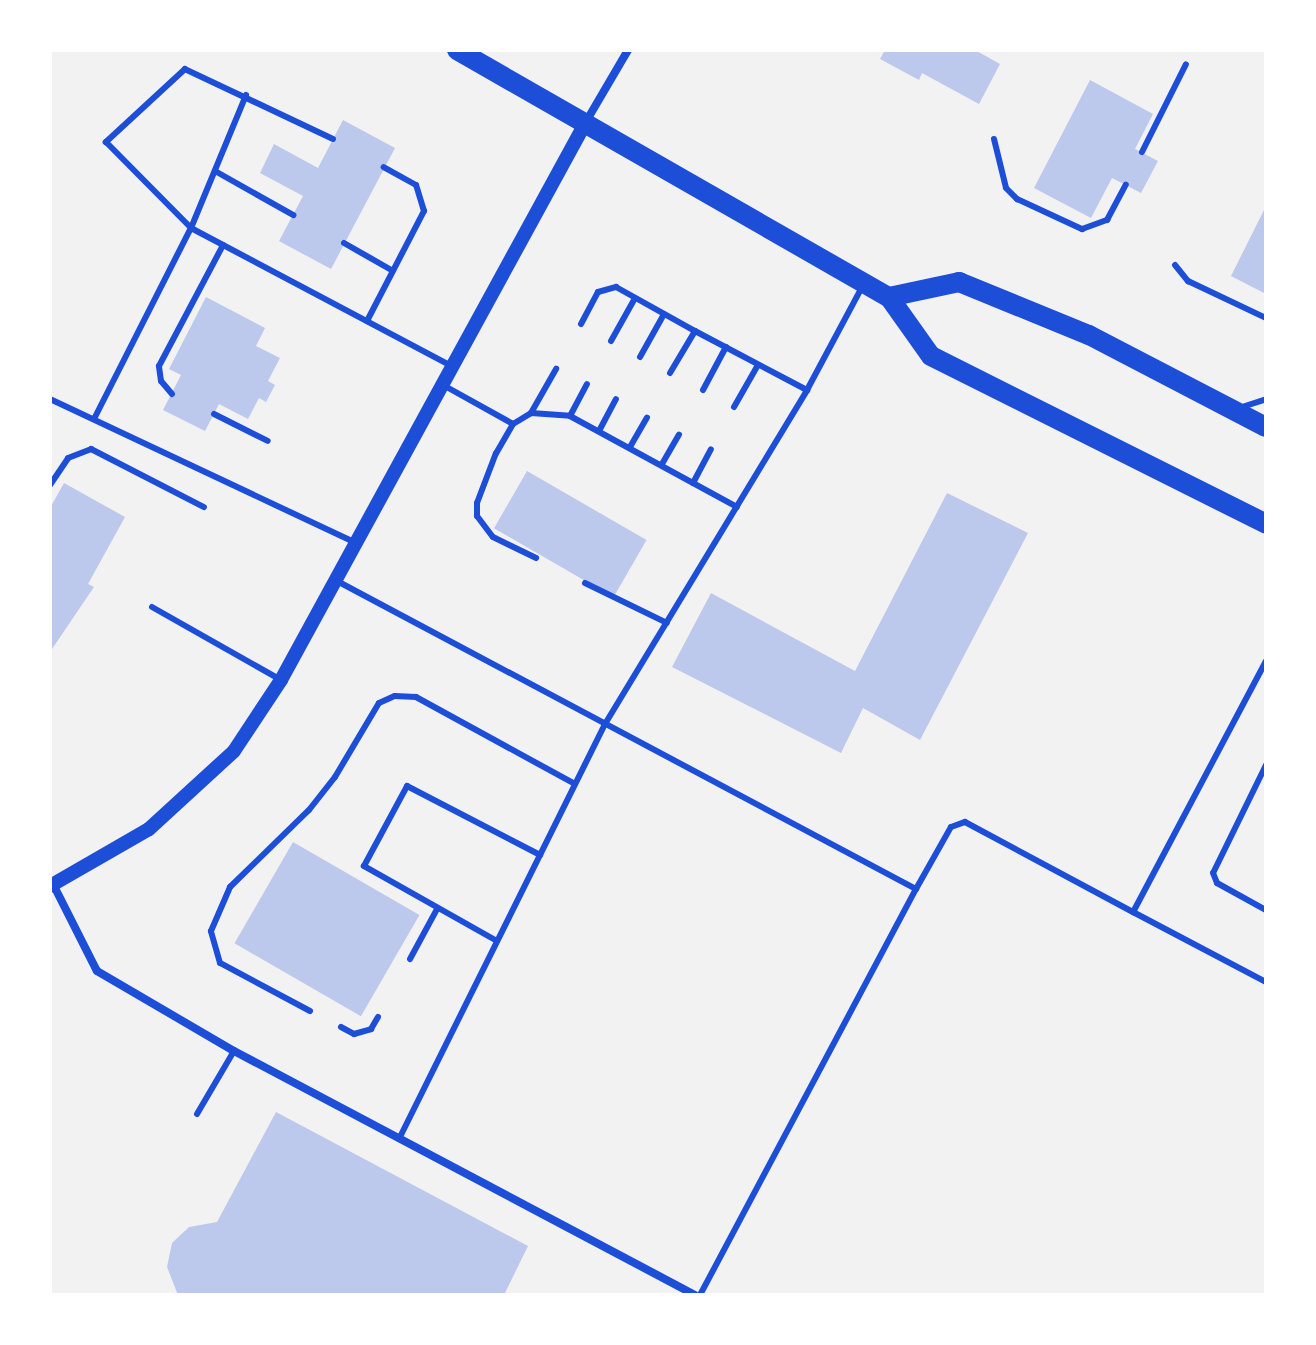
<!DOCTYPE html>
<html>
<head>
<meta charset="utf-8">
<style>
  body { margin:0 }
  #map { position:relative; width:1316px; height:1345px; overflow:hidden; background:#f2f2f2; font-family:Figtree,sans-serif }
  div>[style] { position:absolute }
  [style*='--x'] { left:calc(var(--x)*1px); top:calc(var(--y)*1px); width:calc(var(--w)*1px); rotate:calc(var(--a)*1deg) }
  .building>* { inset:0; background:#bdc9ec; transform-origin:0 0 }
  .service>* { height:6px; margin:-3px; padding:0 3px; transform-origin:3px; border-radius:3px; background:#1d4ed8 }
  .minor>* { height:8px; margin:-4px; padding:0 4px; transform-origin:4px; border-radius:4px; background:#1d4ed8 }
  .tertiary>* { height:14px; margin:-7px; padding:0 7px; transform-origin:7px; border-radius:7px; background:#1d4ed8 }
  .primary>* { height:20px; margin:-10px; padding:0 10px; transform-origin:10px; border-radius:10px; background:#1d4ed8 }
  span { translate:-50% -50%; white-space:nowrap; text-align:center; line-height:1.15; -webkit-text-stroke:7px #fff; paint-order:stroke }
  .frame { position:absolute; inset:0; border:52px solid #fff; pointer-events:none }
</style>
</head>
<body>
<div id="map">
  <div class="building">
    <i style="clip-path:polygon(885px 50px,975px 50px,1000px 64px,979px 104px,922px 73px,919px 80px,880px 59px)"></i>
    <i style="clip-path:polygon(1090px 80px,1153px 114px,1135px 149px,1158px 161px,1141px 193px,1112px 178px,1091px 218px,1034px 188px)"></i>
    <i style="clip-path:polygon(343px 120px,395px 148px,331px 269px,279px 241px,303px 196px,260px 173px,274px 144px,318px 168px)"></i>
    <i style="clip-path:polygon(1266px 206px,1266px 294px,1231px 276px)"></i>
    <i style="clip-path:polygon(206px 297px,265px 328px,256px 346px,280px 358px,268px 381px,275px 385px,266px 402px,259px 398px,248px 419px,219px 404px,205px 431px,163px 410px,181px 375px,169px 369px)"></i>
    <i style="left:527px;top:471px;width:138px;height:66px;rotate:30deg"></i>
    <i style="clip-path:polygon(64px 483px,125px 517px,88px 584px,94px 587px,50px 652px,50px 508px)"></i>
    <i style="clip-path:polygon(947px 493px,1028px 533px,920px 740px,863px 708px,841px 753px,672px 667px,711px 593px,855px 671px)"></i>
    <i style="left:293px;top:842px;width:146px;height:117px;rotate:30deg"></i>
    <i style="clip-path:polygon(276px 1112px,528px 1246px,504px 1295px,178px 1295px,167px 1267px,172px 1243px,189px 1227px,217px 1222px)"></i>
  </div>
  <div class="service">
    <i style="--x:333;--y:139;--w:164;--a:-154.7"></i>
    <i style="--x:185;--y:69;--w:108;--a:137.3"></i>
    <i style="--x:106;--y:142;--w:121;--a:45.3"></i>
    <i style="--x:191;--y:228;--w:295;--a:27.9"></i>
    <i style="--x:994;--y:139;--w:50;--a:76.2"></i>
    <i style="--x:1006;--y:188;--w:16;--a:45"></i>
    <i style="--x:1017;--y:199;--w:72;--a:24.8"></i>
    <i style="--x:1082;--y:229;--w:27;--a:-20"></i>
    <i style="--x:1107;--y:220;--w:40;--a:-62"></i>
    <i style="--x:1142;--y:152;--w:98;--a:-63.4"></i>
    <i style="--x:215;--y:171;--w:90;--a:29.4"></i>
    <i style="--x:344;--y:243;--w:56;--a:29.7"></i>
    <i style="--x:1175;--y:265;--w:21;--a:51"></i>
    <i style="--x:1188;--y:281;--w:86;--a:25.4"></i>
    <i style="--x:367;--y:321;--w:124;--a:-62.6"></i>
    <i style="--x:424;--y:211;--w:27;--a:-107"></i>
    <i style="--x:416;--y:185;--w:37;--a:-151"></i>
    <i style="--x:581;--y:324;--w:36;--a:-62"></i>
    <i style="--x:598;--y:292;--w:19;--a:-16"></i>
    <i style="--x:616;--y:287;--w:90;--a:29.1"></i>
    <i style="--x:611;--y:341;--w:49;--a:-60.8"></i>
    <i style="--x:640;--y:357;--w:49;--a:-60.8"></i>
    <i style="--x:670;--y:373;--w:49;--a:-59.2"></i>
    <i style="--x:695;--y:331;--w:127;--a:27.8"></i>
    <i style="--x:443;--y:385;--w:80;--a:29.1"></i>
    <i style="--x:513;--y:424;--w:21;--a:-31"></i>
    <i style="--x:531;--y:413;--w:39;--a:4"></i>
    <i style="--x:570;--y:416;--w:190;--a:28.6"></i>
    <i style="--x:703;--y:390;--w:49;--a:-61.9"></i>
    <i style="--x:172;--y:394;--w:17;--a:-130"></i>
    <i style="--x:161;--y:381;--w:15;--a:-98"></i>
    <i style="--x:159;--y:366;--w:137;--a:-62.1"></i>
    <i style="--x:50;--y:399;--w:336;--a:25.2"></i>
    <i style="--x:734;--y:407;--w:48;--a:-60.3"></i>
    <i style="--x:1239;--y:408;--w:28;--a:-18"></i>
    <i style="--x:531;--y:413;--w:51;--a:-60.4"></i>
    <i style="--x:214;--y:414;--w:60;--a:26.6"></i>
    <i style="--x:570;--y:416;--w:36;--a:-62"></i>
    <i style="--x:94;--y:419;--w:214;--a:-63.1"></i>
    <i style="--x:191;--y:228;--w:144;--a:-67.5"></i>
    <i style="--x:513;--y:424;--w:34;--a:120"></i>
    <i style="--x:496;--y:453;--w:53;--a:110.8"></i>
    <i style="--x:477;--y:503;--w:13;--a:90"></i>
    <i style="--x:477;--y:516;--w:26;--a:53"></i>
    <i style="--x:493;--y:537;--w:48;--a:26"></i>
    <i style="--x:599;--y:431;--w:36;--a:-62"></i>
    <i style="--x:630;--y:447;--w:34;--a:-60"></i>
    <i style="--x:662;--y:464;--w:34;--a:-60"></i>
    <i style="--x:693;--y:483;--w:38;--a:-62"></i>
    <i style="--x:50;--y:485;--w:32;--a:-56"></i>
    <i style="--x:68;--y:458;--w:25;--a:-21"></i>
    <i style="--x:91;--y:449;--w:127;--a:27.2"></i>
    <i style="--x:337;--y:581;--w:656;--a:28.01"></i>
    <i style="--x:916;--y:889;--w:71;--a:-60.6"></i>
    <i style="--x:951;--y:827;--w:15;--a:-20"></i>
    <i style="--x:965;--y:822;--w:191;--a:28.2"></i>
    <i style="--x:585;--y:583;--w:91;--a:26"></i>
    <i style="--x:152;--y:607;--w:148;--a:29.5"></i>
    <i style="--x:1266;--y:661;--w:284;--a:117.9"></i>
    <i style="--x:1133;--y:912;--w:150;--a:27.8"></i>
    <i style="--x:1266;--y:765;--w:120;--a:116.1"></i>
    <i style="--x:1213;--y:873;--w:11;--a:68"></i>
    <i style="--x:1217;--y:883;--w:56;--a:28.9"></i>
    <i style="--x:497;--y:941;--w:153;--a:-150.6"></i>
    <i style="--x:364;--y:866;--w:91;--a:-61.7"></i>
    <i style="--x:407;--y:786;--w:150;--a:27.4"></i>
    <i style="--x:410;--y:959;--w:57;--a:-61.6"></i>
    <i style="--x:310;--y:1011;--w:102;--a:-151.9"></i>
    <i style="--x:220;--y:963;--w:33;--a:-106"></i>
    <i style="--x:211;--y:931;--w:48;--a:-66.6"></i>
    <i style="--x:230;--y:887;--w:110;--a:-44.3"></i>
    <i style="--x:309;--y:810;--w:42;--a:-51.8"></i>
    <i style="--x:335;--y:777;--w:86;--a:-59.3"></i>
    <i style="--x:379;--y:703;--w:17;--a:-24"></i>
    <i style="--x:395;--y:696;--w:21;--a:3"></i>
    <i style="--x:416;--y:697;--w:179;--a:28.7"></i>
    <i style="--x:341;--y:1027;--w:15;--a:28"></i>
    <i style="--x:354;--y:1034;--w:18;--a:-16"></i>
    <i style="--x:371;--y:1029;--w:14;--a:-60"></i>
    <i style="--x:197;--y:1114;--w:73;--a:-59.6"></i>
    <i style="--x:399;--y:1139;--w:463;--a:-63.6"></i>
    <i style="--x:605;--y:724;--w:390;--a:-58.8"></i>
    <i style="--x:807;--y:390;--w:117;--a:-61.9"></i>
    <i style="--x:700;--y:1295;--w:460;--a:-62"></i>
  </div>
  <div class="minor">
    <i style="--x:587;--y:120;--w:81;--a:-59.6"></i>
    <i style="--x:53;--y:884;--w:97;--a:63.2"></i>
    <i style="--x:97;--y:971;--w:159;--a:30.3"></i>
    <i style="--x:234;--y:1051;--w:522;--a:27.89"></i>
  </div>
  <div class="tertiary">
    <i style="--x:50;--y:886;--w:114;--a:-29.9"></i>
    <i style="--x:149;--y:829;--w:115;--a:-42.5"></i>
    <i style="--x:234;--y:751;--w:85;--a:-56.5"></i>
    <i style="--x:281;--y:680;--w:638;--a:-61.35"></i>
  </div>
  <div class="primary">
    <i style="--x:457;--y:50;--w:498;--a:29.8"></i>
    <i style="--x:889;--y:297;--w:72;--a:54.6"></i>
    <i style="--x:931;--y:356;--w:375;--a:26.6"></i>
    <i style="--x:889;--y:297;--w:72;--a:-12.1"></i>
    <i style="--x:959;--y:282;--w:140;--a:22.2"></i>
    <i style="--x:1089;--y:335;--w:199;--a:27.5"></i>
  </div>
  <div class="frame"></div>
</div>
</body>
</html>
